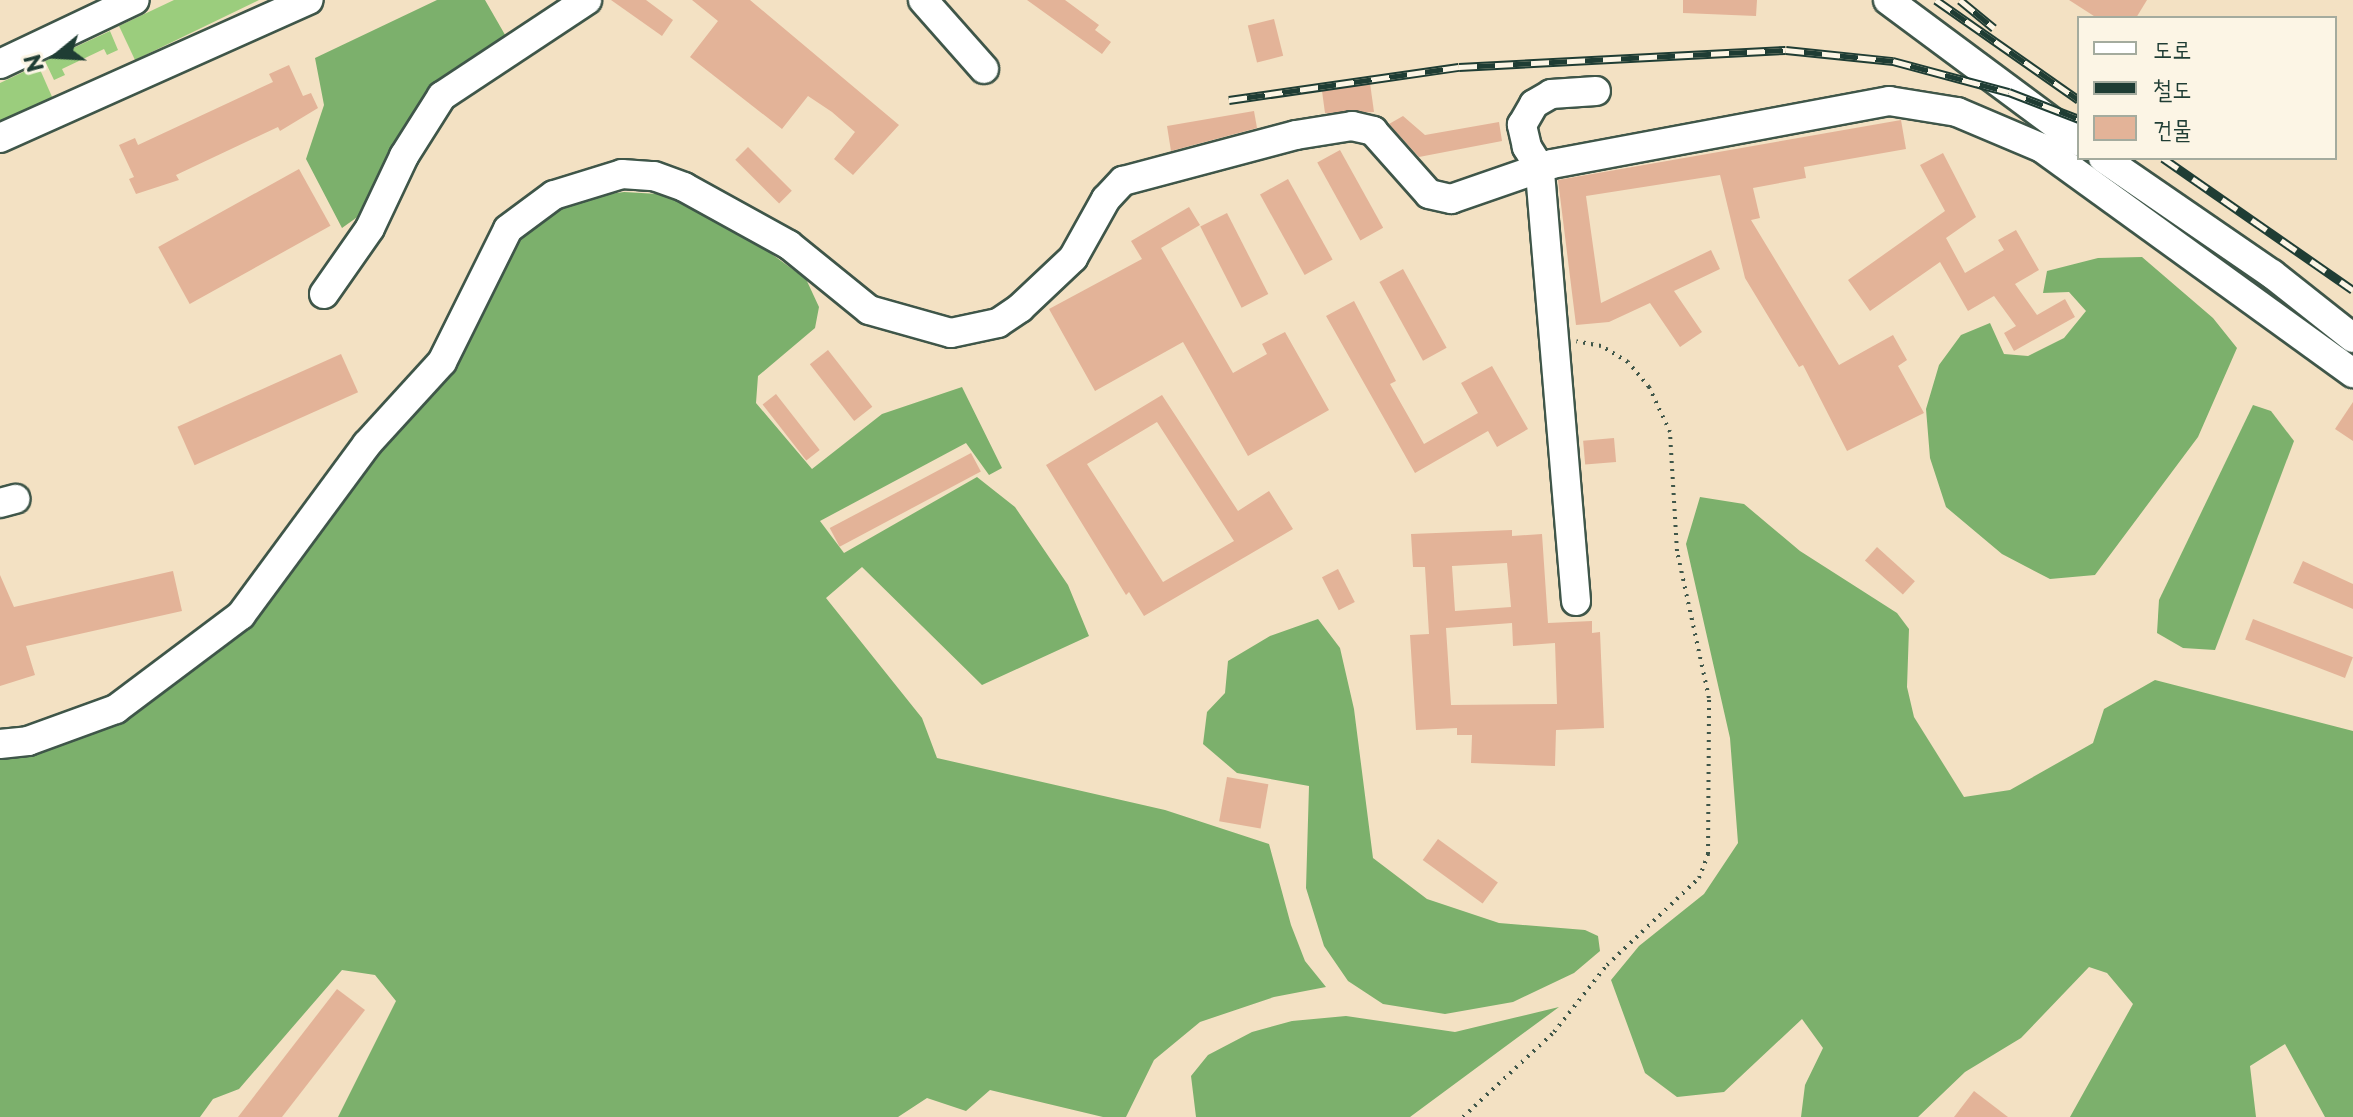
<!DOCTYPE html>
<html>
<head>
<meta charset="utf-8">
<style>
  body { margin:0 }
  #map { position:relative; width:2353px; height:1117px; overflow:hidden; background:#f3e1c3; font-family:"Playpen Sans","Poor Story",sans-serif }
  div>[style] { position:absolute }
  [style*='--x'] { left:calc(var(--x)*1px); top:calc(var(--y)*1px); width:calc(var(--w)*1px); rotate:calc(var(--a)*1deg) }
  .green>* { inset:0; background:#9bcd7d }
  .forest>* { inset:0; background:#7cb06c }
  .building>* { inset:0; background:#e3b398; transform-origin:0 0 }
  .path>* { height:4px; margin-top:-2px; transform-origin:0; background:repeating-linear-gradient(90deg,#3f5649 0 2px,transparent 0 8px) }
  .roads { filter:drop-shadow(2px 0 #3f5649) drop-shadow(-2px 0 #3f5649) drop-shadow(0 2px #3f5649) drop-shadow(0 -2px #3f5649) }
  .minor>* { height:28px; margin:-14px; padding:0 14px; transform-origin:14px; border-radius:14px; background:#fff }
  .rail>* { height:9px; margin-top:-4.5px; transform-origin:0; background:repeating-linear-gradient(90deg,#fcf5e5 0 18px,#1f3d34 0 36px); box-sizing:border-box; border-block:2px solid #1f3d34 }
  span { translate:-50% -50%; white-space:nowrap; text-align:center; line-height:1.15; -webkit-text-stroke:6px #fcf5e5; paint-order:stroke }
  .legend { position:absolute; left:2077px; top:16px; width:260px; height:144px; box-sizing:border-box; background:#fcf5e5; border:2px solid #a4ab9e; margin:0; padding:10px 14px; list-style:none; font-size:24px; color:#1f3d34 }
  .legend li { display:flex; align-items:center; gap:16px; height:40px }
  .legend b { width:40px; border:2px solid #a4ab9e }
  .north { position:absolute; left:16px; top:16px; width:80px; height:80px; -webkit-text-stroke:6px #fcf5e5; paint-order:stroke; rotate:252deg; font-size:22px; font-weight:700; line-height:32px; text-align:center; color:#1f3d34 }
  .north::after { content:''; display:block; margin:auto; width:28px; height:36px; background:#1f3d34; clip-path:polygon(50% 0,100% 100%,50% 72%,0 100%) }
</style>
</head>
<body>
<div id="map">
  <div class="green">
    <i style="clip-path:polygon(174px 0,259px 0,135px 60px,119px 26px)"></i>
    <i style="clip-path:polygon(110px 31px,118px 50px,107px 55px,104px 49px,62px 69px,65px 75px,54px 80px,45px 61px)"></i>
    <i style="clip-path:polygon(38px 65px,53px 99px,0 124px,0 83px)"></i>
  </div>
  <div class="forest">
    <i style="clip-path:polygon(437px 0,485px 0,508px 40px,433px 85px,363px 213px,342px 228px,306px 159px,324px 105px,315px 58px)"></i>
    <i style="clip-path:polygon(624px 192px,676px 195px,729px 223px,806px 279px,819px 307px,815px 328px,758px 376px,756px 403px,812px 469px,882px 414px,962px 387px,1002px 468px,989px 475px,966px 443px,820px 521px,844px 553px,977px 477px,1015px 507px,1068px 585px,1089px 636px,982px 685px,862px 567px,826px 598px,922px 718px,937px 758px,1165px 810px,1269px 844px,1291px 925px,1305px 961px,1326px 987px,1274px 997px,1200px 1022px,1154px 1060px,1126px 1117px,1103px 1117px,990px 1090px,966px 1111px,927px 1098px,898px 1117px,338px 1117px,396px 1001px,375px 975px,342px 970px,239px 1089px,213px 1099px,200px 1117px,0 1117px,0 755px,152px 696px,349px 488px,444px 377px,492px 295px,513px 243px,532px 220px,572px 199px)"></i>
    <i style="clip-path:polygon(2142px 257px,2213px 318px,2237px 348px,2198px 437px,2095px 575px,2050px 579px,2002px 554px,1946px 507px,1930px 458px,1926px 409px,1939px 365px,1961px 335px,1990px 323px,2004px 354px,2028px 356px,2064px 338px,2086px 311px,2069px 292px,2043px 293px,2047px 271px,2098px 258px)"></i>
    <i style="clip-path:polygon(2253px 405px,2271px 411px,2294px 441px,2215px 650px,2183px 648px,2157px 633px,2159px 600px)"></i>
    <i style="clip-path:polygon(1700px 497px,1744px 504px,1800px 551px,1897px 613px,1909px 629px,1907px 687px,1914px 717px,1964px 797px,2010px 790px,2093px 743px,2104px 709px,2155px 680px,2353px 731px,2353px 1117px,2325px 1117px,2285px 1044px,2250px 1066px,2256px 1117px,2070px 1117px,2133px 1004px,2107px 973px,2089px 967px,2021px 1038px,1965px 1072px,1918px 1117px,1801px 1117px,1805px 1085px,1823px 1048px,1802px 1019px,1724px 1092px,1677px 1097px,1645px 1073px,1611px 980px,1639px 946px,1704px 894px,1738px 843px,1730px 738px,1686px 544px)"></i>
    <i style="clip-path:polygon(1318px 619px,1340px 648px,1354px 709px,1373px 858px,1427px 899px,1499px 923px,1585px 930px,1598px 936px,1600px 951px,1574px 973px,1513px 1002px,1445px 1014px,1383px 1004px,1348px 981px,1324px 946px,1306px 888px,1309px 786px,1237px 773px,1203px 744px,1207px 712px,1225px 693px,1228px 661px,1270px 636px)"></i>
    <i style="clip-path:polygon(1559px 1007px,1410px 1117px,1196px 1117px,1191px 1076px,1208px 1055px,1252px 1032px,1292px 1021px,1346px 1016px,1455px 1032px)"></i>
  </div>
  <div class="building">
    <i style="clip-path:polygon(611px 0,646px 0,673px 20px,662px 36px)"></i>
    <i style="clip-path:polygon(692px 0,750px 0,899px 125px,853px 175px,834px 159px,855px 132px,832px 112px,808px 96px,782px 129px,690px 57px,718px 21px)"></i>
    <i style="clip-path:polygon(1027px 0,1065px 0,1099px 25px,1095px 30px,1111px 42px,1102px 54px)"></i>
    <i style="clip-path:polygon(1683px 0,1757px 0,1756px 16px,1683px 13px)"></i>
    <i style="clip-path:polygon(2069px 0,2147px 0,2136px 18px,2097px 18px)"></i>
    <i style="left:1274px;top:19px;width:38px;height:27px;rotate:76deg"></i>
    <i style="clip-path:polygon(289px 65px,303px 96px,311px 93px,318px 108px,280px 131px,278px 127px,176px 175px,179px 180px,136px 194px,129px 179px,134px 177px,119px 145px,135px 138px,138px 145px,273px 82px,269px 74px)"></i>
    <i style="clip-path:polygon(1370px 83px,1374px 112px,1325px 113px,1322px 91px)"></i>
    <i style="clip-path:polygon(1254px 111px,1257px 128px,1171px 151px,1167px 126px)"></i>
    <i style="clip-path:polygon(1403px 116px,1425px 135px,1499px 122px,1502px 141px,1419px 157px,1389px 124px)"></i>
    <i style="clip-path:polygon(1901px 120px,1906px 149px,1804px 167px,1806px 178px,1753px 188px,1760px 218px,1751px 220px,1839px 365px,1893px 335px,1907px 360px,1898px 366px,1924px 413px,1847px 451px,1803px 365px,1799px 367px,1745px 278px,1720px 175px,1586px 196px,1601px 303px,1711px 250px,1720px 269px,1674px 291px,1702px 332px,1680px 347px,1650px 303px,1609px 322px,1576px 325px,1558px 180px)"></i>
    <i style="left:748px;top:147px;width:62px;height:18px;rotate:45deg"></i>
    <i style="left:1340px;top:150px;width:89px;height:26px;rotate:61deg"></i>
    <i style="clip-path:polygon(1943px 153px,1976px 217px,1946px 238px,1965px 273px,2004px 250px,1998px 240px,2016px 230px,2039px 270px,2015px 284px,2037px 315px,2065px 299px,2075px 317px,2014px 351px,2004px 333px,2016px 326px,1994px 296px,1968px 311px,1940px 262px,1870px 311px,1848px 280px,1945px 211px,1920px 165px)"></i>
    <i style="left:299px;top:169px;width:65px;height:161px;rotate:61deg"></i>
    <i style="left:1288px;top:179px;width:92px;height:32px;rotate:61deg"></i>
    <i style="clip-path:polygon(1189px 207px,1200px 225px,1161px 248px,1233px 373px,1267px 354px,1262px 344px,1285px 332px,1329px 410px,1248px 456px,1183px 342px,1095px 391px,1049px 309px,1142px 259px,1131px 241px)"></i>
    <i style="left:1227px;top:213px;width:91px;height:30px;rotate:63deg"></i>
    <i style="left:1403px;top:269px;width:90px;height:27px;rotate:61deg"></i>
    <i style="clip-path:polygon(1354px 301px,1396px 381px,1390px 384px,1424px 444px,1478px 413px,1461px 383px,1492px 366px,1528px 429px,1497px 447px,1488px 431px,1415px 473px,1326px 316px)"></i>
    <i style="left:828px;top:350px;width:72px;height:23px;rotate:52deg"></i>
    <i style="left:341px;top:354px;width:42px;height:179px;rotate:66deg"></i>
    <i style="left:776px;top:394px;width:71px;height:17px;rotate:52deg"></i>
    <i style="clip-path:polygon(evenodd,1162px 395px,1238px 511px,1269px 491px,1293px 529px,1144px 616px,1129px 592px,1126px 595px,1046px 465px,1162px 395px,1157px 422px,1234px 541px,1163px 582px,1087px 464px,1157px 422px)"></i>
    <i style="clip-path:polygon(2353px 402px,2353px 441px,2335px 429px)"></i>
    <i style="left:1614px;top:438px;width:24px;height:31px;rotate:85deg"></i>
    <i style="left:971px;top:453px;width:21px;height:160px;rotate:62deg"></i>
    <i style="clip-path:polygon(evenodd,1512px 530px,1512px 536px,1542px 534px,1548px 623px,1592px 621px,1592px 633px,1600px 632px,1604px 728px,1556px 730px,1555px 766px,1471px 763px,1472px 735px,1457px 735px,1457px 728px,1416px 730px,1410px 635px,1429px 634px,1425px 567px,1413px 567px,1411px 534px,1512px 530px,1507px 563px,1511px 607px,1455px 611px,1452px 566px,1507px 563px,1512px 530px,1512px 623px,1513px 646px,1555px 643px,1557px 704px,1451px 705px,1446px 628px,1512px 623px)"></i>
    <i style="left:1877px;top:547px;width:51px;height:18px;rotate:42deg"></i>
    <i style="clip-path:polygon(2303px 561px,2353px 584px,2353px 609px,2293px 583px)"></i>
    <i style="left:1338px;top:569px;width:37px;height:18px;rotate:63deg"></i>
    <i style="clip-path:polygon(173px 571px,182px 611px,26px 646px,35px 675px,0 686px,0 575px,14px 607px)"></i>
    <i style="left:2253px;top:619px;width:107px;height:22px;rotate:21deg"></i>
    <i style="left:1227px;top:777px;width:42px;height:45px;rotate:10deg"></i>
    <i style="left:1438px;top:839px;width:74px;height:26px;rotate:36deg"></i>
    <i style="clip-path:polygon(337px 989px,365px 1010px,282px 1117px,238px 1117px)"></i>
    <i style="clip-path:polygon(1974px 1091px,2008px 1117px,1954px 1117px)"></i>
  </div>
  <div class="path">
    <i style="--x:1463;--y:1117;--w:125;--a:-43"></i>
    <i style="--x:1554;--y:1032;--w:85;--a:-51.7"></i>
    <i style="--x:1607;--y:965;--w:127;--a:-43.4"></i>
    <i style="--x:1699;--y:878;--w:26;--a:-69"></i>
    <i style="--x:1708;--y:854;--w:156;--a:-89.6"></i>
    <i style="--x:1709;--y:698;--w:150;--a:-102.3"></i>
    <i style="--x:1677;--y:551;--w:119;--a:-93.4"></i>
    <i style="--x:1670;--y:432;--w:50;--a:-115"></i>
    <i style="--x:1649;--y:387;--w:33;--a:-130"></i>
    <i style="--x:1628;--y:362;--w:31;--a:-149"></i>
    <i style="--x:1601;--y:346;--w:25;--a:-169"></i>
  </div>
  <div class="roads">
    <div class="minor">
      <i style="--x:923;--y:0;--w:92;--a:48.5"></i>
      <i style="--x:1888;--y:0;--w:238;--a:36.6"></i>
      <i style="--x:0;--y:64;--w:149;--a:-25.4"></i>
      <i style="--x:0;--y:138;--w:338;--a:-24.1"></i>
      <i style="--x:2103;--y:158;--w:205;--a:34.5"></i>
      <i style="--x:2272;--y:274;--w:103;--a:38.3"></i>
      <i style="--x:324;--y:294;--w:80;--a:-55.1"></i>
      <i style="--x:370;--y:228;--w:80;--a:-64.7"></i>
      <i style="--x:404;--y:156;--w:71;--a:-57.7"></i>
      <i style="--x:442;--y:96;--w:174;--a:-33.5"></i>
      <i style="--x:0;--y:503;--w:16;--a:-15"></i>
      <i style="--x:1576;--y:601;--w:434;--a:-94.8"></i>
      <i style="--x:1540;--y:168;--w:25;--a:-122"></i>
      <i style="--x:1527;--y:147;--w:23;--a:-103"></i>
      <i style="--x:1522;--y:125;--w:24;--a:-60"></i>
      <i style="--x:1534;--y:104;--w:20;--a:-30"></i>
      <i style="--x:1551;--y:94;--w:45;--a:-3.8"></i>
      <i style="--x:0;--y:744;--w:28;--a:-6"></i>
      <i style="--x:28;--y:741;--w:94;--a:-20"></i>
      <i style="--x:116;--y:709;--w:156;--a:-36.9"></i>
      <i style="--x:241;--y:615;--w:212;--a:-53.6"></i>
      <i style="--x:367;--y:444;--w:111;--a:-47.6"></i>
      <i style="--x:442;--y:362;--w:148;--a:-63.6"></i>
      <i style="--x:508;--y:229;--w:57;--a:-36.5"></i>
      <i style="--x:554;--y:195;--w:71;--a:-17.2"></i>
      <i style="--x:622;--y:174;--w:32;--a:4"></i>
      <i style="--x:654;--y:176;--w:32;--a:20"></i>
      <i style="--x:684;--y:187;--w:120;--a:28.9"></i>
      <i style="--x:789;--y:245;--w:103;--a:39.1"></i>
      <i style="--x:869;--y:310;--w:85;--a:15.7"></i>
      <i style="--x:951;--y:333;--w:48;--a:-12"></i>
      <i style="--x:998;--y:323;--w:27;--a:-34"></i>
      <i style="--x:1020;--y:308;--w:73;--a:-43.3"></i>
      <i style="--x:1073;--y:258;--w:68;--a:-60.8"></i>
      <i style="--x:1106;--y:199;--w:25;--a:-47"></i>
      <i style="--x:1123;--y:181;--w:179;--a:-14.9"></i>
      <i style="--x:1296;--y:135;--w:57;--a:-9.1"></i>
      <i style="--x:1352;--y:126;--w:22;--a:13"></i>
      <i style="--x:1373;--y:131;--w:84;--a:48.4"></i>
      <i style="--x:1429;--y:194;--w:23;--a:13"></i>
      <i style="--x:1451;--y:199;--w:107;--a:-19.1"></i>
      <i style="--x:1552;--y:164;--w:343;--a:-10.6"></i>
      <i style="--x:1889;--y:101;--w:69;--a:9.2"></i>
      <i style="--x:1957;--y:112;--w:92;--a:23"></i>
      <i style="--x:2042;--y:148;--w:384;--a:35.9"></i>
    </div>
  </div>
  <div class="rail">
    <i style="--x:1936;--y:0;--w:174;--a:35"></i>
    <i style="--x:1960;--y:0;--w:44;--a:39.5"></i>
    <i style="--x:1229;--y:100;--w:232;--a:-8.2"></i>
    <i style="--x:1459;--y:67;--w:327;--a:-3"></i>
    <i style="--x:1786;--y:50;--w:108;--a:5.9"></i>
    <i style="--x:1893;--y:61;--w:120;--a:15"></i>
    <i style="--x:2009;--y:92;--w:75;--a:21.1"></i>
    <i style="--x:2163;--y:158;--w:231;--a:34.8"></i>
  </div>
  <ul class="legend">
  <li><b style="height:10px;background:#fff"></b>도로</li>
  <li><b style="height:10px;background:#1f3d34"></b>철도</li>
  <li><b style="height:22px;background:#e3b398"></b>건물</li>
  </ul>
  <div class="north">N</div>
</div>
</body>
</html>
